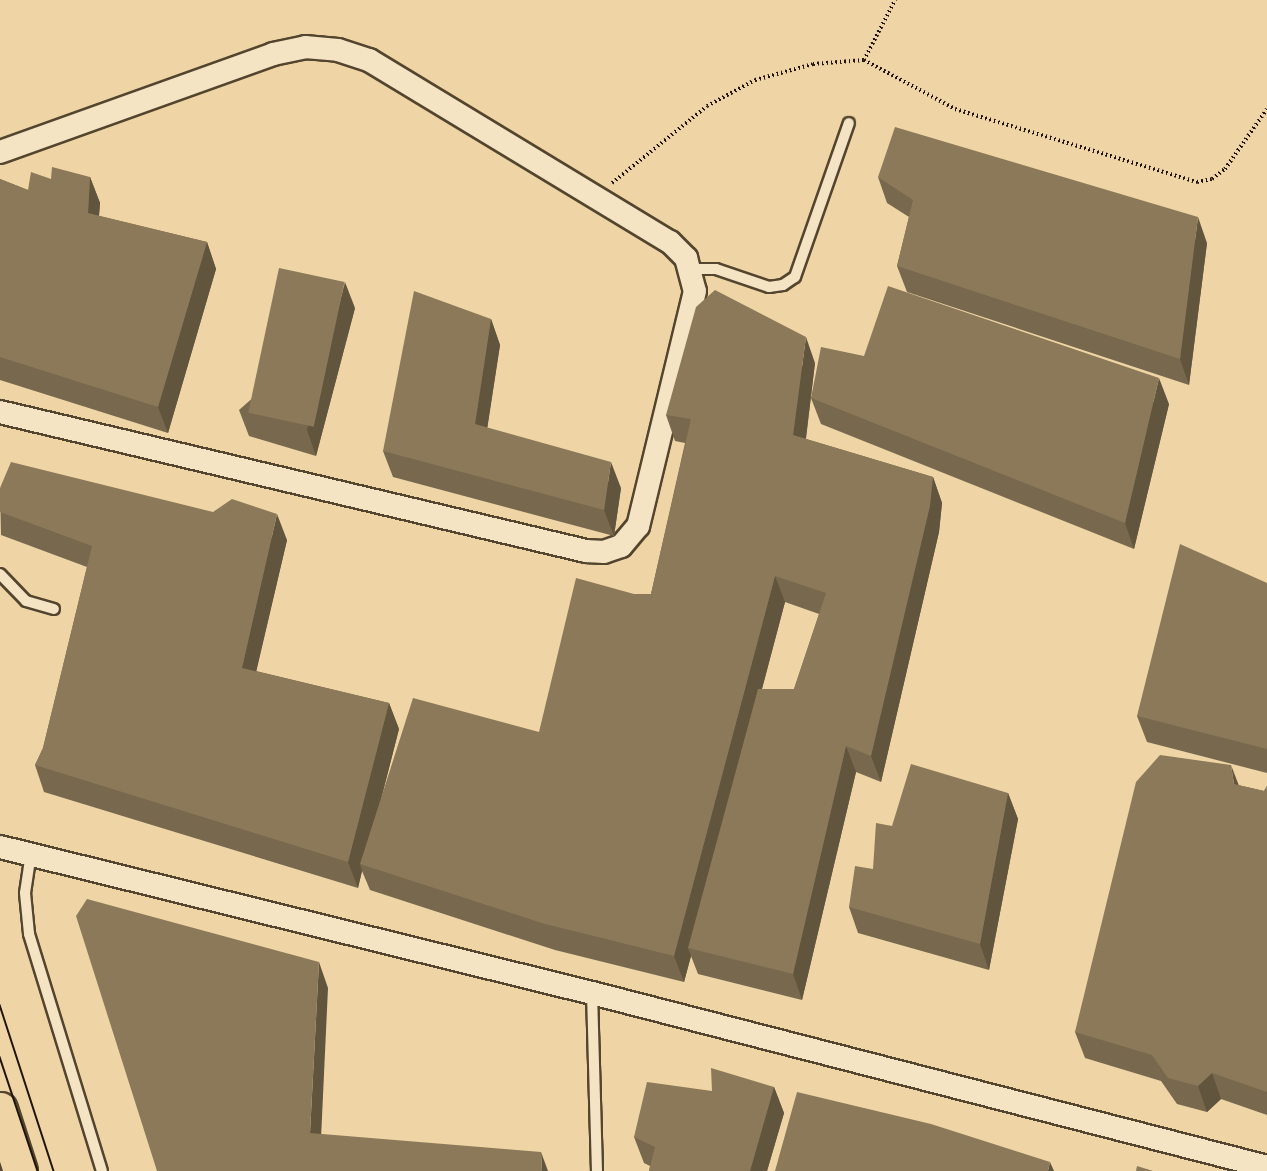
<!DOCTYPE html>
<html>
<head>
<meta charset="utf-8">
<style>
  body { margin:0 }
  #map { position:relative; width:1267px; height:1171px; overflow:hidden; background:#efd5a5; font-family:Alegreya,serif }
  div>[style] { position:absolute }
  [style*='--x'] { left:calc(var(--x)*1px); top:calc(var(--y)*1px); width:calc(var(--w)*1px); rotate:calc(var(--a)*1deg) }
  .path>* { height:4px; margin-top:-2px; transform-origin:0; background:repeating-linear-gradient(90deg,#201507 0 1.5px,transparent 0 4.5px) }
  .roads { filter:drop-shadow(2px 0 #54452e) drop-shadow(-2px 0 #54452e) drop-shadow(0 2px #54452e) drop-shadow(0 -2px #54452e) }
  .lane>* { height:10px; margin:-5px; padding:0 5px; transform-origin:5px; border-radius:5px; background:#f5e4c4 }
  .street>* { height:22px; margin:-11px; padding:0 11px; transform-origin:11px; border-radius:11px; background:#f5e4c4 }
  .primary>* { height:33px; margin:-16.5px; padding:0 16.5px; transform-origin:16.5px; border-radius:16.5px; background:#efd5a5 }
  .tram>* { height:1.5px; margin:-0.75px; padding:0 0.75px; transform-origin:0.75px; border-radius:0.75px; background:#201507 }
  .wall>* { inset:0; background:#78684d }
  .shaded-wall>* { inset:0; background:#62553e }
  .building>* { inset:0; background:#8c7959; transform-origin:0 0 }
  span { translate:-50% -50%; white-space:nowrap; text-align:center; line-height:1.15; -webkit-text-stroke:4.5px #f5e4c4; paint-order:stroke }
</style>
</head>
<body>
<div id="map">
  <div class="path">
    <i style="--x:864;--y:60;--w:68;--a:-62.7"></i>
    <i style="--x:612;--y:183;--w:122;--a:-39"></i>
    <i style="--x:707;--y:106;--w:55;--a:-28.4"></i>
    <i style="--x:755;--y:80;--w:60;--a:-15.4"></i>
    <i style="--x:813;--y:64;--w:51;--a:-4.5"></i>
    <i style="--x:864;--y:60;--w:103;--a:28.3"></i>
    <i style="--x:955;--y:109;--w:253;--a:16.8"></i>
    <i style="--x:1197;--y:182;--w:15;--a:-11"></i>
    <i style="--x:1212;--y:179;--w:16;--a:-38"></i>
    <i style="--x:1225;--y:169;--w:73;--a:-55"></i>
  </div>
  <div class="roads">
    <div class="lane">
      <i style="--x:692;--y:269;--w:24;--a:0"></i>
      <i style="--x:716;--y:269;--w:56;--a:18.8"></i>
      <i style="--x:769;--y:287;--w:14;--a:-8"></i>
      <i style="--x:783;--y:285;--w:14;--a:-34"></i>
      <i style="--x:795;--y:277;--w:163;--a:-70.7"></i>
      <i style="--x:0;--y:574;--w:37;--a:46"></i>
      <i style="--x:26;--y:601;--w:29;--a:16"></i>
      <i style="--x:31;--y:853;--w:40;--a:98.5"></i>
      <i style="--x:25;--y:893;--w:41;--a:84.4"></i>
      <i style="--x:29;--y:934;--w:248;--a:72.9"></i>
      <i style="--x:592;--y:993;--w:178;--a:88.4"></i>
    </div>
    <div class="street">
      <i style="--x:0;--y:152;--w:290;--a:-19.7"></i>
      <i style="--x:273;--y:54;--w:33;--a:-12"></i>
      <i style="--x:305;--y:47;--w:33;--a:5"></i>
      <i style="--x:338;--y:50;--w:33;--a:18"></i>
      <i style="--x:369;--y:60;--w:352;--a:31.2"></i>
      <i style="--x:670;--y:242;--w:23;--a:45"></i>
      <i style="--x:686;--y:258;--w:34;--a:75"></i>
      <i style="--x:695;--y:291;--w:242;--a:103.6"></i>
      <i style="--x:638;--y:526;--w:26;--a:130"></i>
      <i style="--x:621;--y:546;--w:18;--a:161"></i>
      <i style="--x:604;--y:552;--w:18;--a:-177"></i>
      <i style="--x:586;--y:551;--w:602;--a:-166.66"></i>
      <i style="--x:0;--y:847;--w:610;--a:13.85"></i>
      <i style="--x:592;--y:993;--w:697;--a:14.45"></i>
    </div>
    <div class="primary">
      <i style="--x:0;--y:1109;--w:65;--a:72.1"></i>
    </div>
  </div>
  <div class="tram">
    <i style="--x:0;--y:1005;--w:175;--a:72"></i>
    <i style="--x:0;--y:1057;--w:120;--a:71.6"></i>
  </div>
  <div class="wall">
    <i style="clip-path:polygon(90px 177px,100px 203px,99px 216px,207px 242px,216px 269px,168px 433px,0 380px,0 179px,28px 190px,51px 179px)"></i>
    <i style="clip-path:polygon(878px 177px,1207px 243px,1189px 385px,907px 292px,897px 266px,909px 217px,887px 203px)"></i>
    <i style="clip-path:polygon(355px 308px,316px 456px,249px 436px,239px 410px)"></i>
    <i style="clip-path:polygon(491px 319px,500px 345px,487px 428px,621px 488px,614px 536px,393px 477px,383px 451px)"></i>
    <i style="clip-path:polygon(864px 356px,1169px 404px,1134px 549px,821px 424px,811px 398px)"></i>
    <i style="clip-path:polygon(evenodd,815px 363px,806px 439px,933px 477px,942px 503px,939px 532px,881px 782px,856px 772px,802px 1000px,698px 974px,691px 956px,684px 982px,555px 950px,370px 890px,362px 871px,358px 888px,44px 792px,35px 765px,43px 748px,87px 567px,1px 535px,0 488px,287px 540px,256px 671px,389px 703px,399px 729px,381px 800px,539px 732px,634px 594px,651px 594px,685px 443px,675px 441px,666px 415px,815px 363px,785px 602px,819px 614px,794px 689px,762px 689px,785px 602px)"></i>
    <i style="clip-path:polygon(1267px 583px,1267px 773px,1147px 742px,1137px 716px)"></i>
    <i style="clip-path:polygon(1238px 785px,1264px 791px,1267px 786px,1267px 1115px,1221px 1099px,1207px 1112px,1177px 1104px,1161px 1081px,1085px 1058px,1075px 1032px)"></i>
    <i style="clip-path:polygon(1008px 793px,1018px 819px,989px 970px,858px 933px,849px 907px,873px 869px,892px 826px)"></i>
    <i style="clip-path:polygon(774px 1087px,784px 1113px,767px 1171px,649px 1171px,650px 1166px,644px 1163px,634px 1137px,712px 1091px)"></i>
  </div>
  <div class="shaded-wall">
    <i style="clip-path:polygon(90px 177px,100px 203px,97px 239px,88px 213px)"></i>
    <i style="clip-path:polygon(1198px 217px,1207px 243px,1189px 385px,1180px 359px)"></i>
    <i style="clip-path:polygon(207px 242px,216px 269px,168px 433px,158px 407px)"></i>
    <i style="clip-path:polygon(345px 282px,355px 308px,316px 456px,307px 430px)"></i>
    <i style="clip-path:polygon(491px 319px,500px 345px,484px 450px,475px 424px)"></i>
    <i style="clip-path:polygon(806px 337px,815px 363px,803px 461px,793px 435px)"></i>
    <i style="clip-path:polygon(1159px 378px,1169px 404px,1134px 549px,1125px 523px)"></i>
    <i style="clip-path:polygon(611px 462px,621px 488px,614px 536px,604px 510px)"></i>
    <i style="clip-path:polygon(933px 477px,942px 503px,939px 532px,881px 782px,871px 756px)"></i>
    <i style="clip-path:polygon(277px 514px,287px 540px,251px 694px,242px 668px)"></i>
    <i style="clip-path:polygon(775px 576px,785px 602px,693px 949px,688px 948px,691px 956px,684px 982px,674px 956px)"></i>
    <i style="clip-path:polygon(389px 703px,399px 729px,364px 865px,360px 864px,362px 871px,358px 888px,348px 862px)"></i>
    <i style="clip-path:polygon(846px 746px,856px 772px,802px 1000px,793px 974px)"></i>
    <i style="clip-path:polygon(1231px 765px,1241px 791px,1234px 784px)"></i>
    <i style="clip-path:polygon(1008px 793px,1018px 819px,989px 970px,980px 944px)"></i>
    <i style="clip-path:polygon(319px 962px,328px 988px,320px 1160px,310px 1133px)"></i>
    <i style="clip-path:polygon(1212px 1073px,1221px 1099px,1207px 1112px,1198px 1086px)"></i>
    <i style="clip-path:polygon(774px 1087px,784px 1113px,767px 1171px,750px 1171px)"></i>
    <i style="clip-path:polygon(541px 1152px,548px 1171px,542px 1171px)"></i>
    <i style="clip-path:polygon(1050px 1162px,1054px 1171px,1048px 1171px)"></i>
  </div>
  <div class="building">
    <i style="clip-path:polygon(895px 127px,1198px 217px,1180px 359px,897px 266px,913px 200px,878px 177px)"></i>
    <i style="clip-path:polygon(52px 167px,90px 177px,88px 213px,207px 242px,158px 407px,0 357px,0 179px,28px 190px,31px 172px,51px 179px)"></i>
    <i style="left:279px;top:268px;width:67px;height:148px;rotate:12deg"></i>
    <i style="clip-path:polygon(888px 286px,1159px 378px,1125px 523px,811px 398px,821px 347px,864px 356px)"></i>
    <i style="clip-path:polygon(715px 290px,806px 337px,793px 435px,933px 477px,930px 506px,871px 756px,846px 746px,793px 974px,688px 948px,758px 689px,794px 689px,826px 593px,775px 576px,674px 956px,545px 924px,360px 864px,413px 698px,539px 732px,576px 578px,634px 594px,651px 594px,691px 419px,666px 415px,696px 307px)"></i>
    <i style="clip-path:polygon(414px 291px,491px 319px,475px 424px,611px 462px,604px 510px,383px 451px)"></i>
    <i style="clip-path:polygon(11px 462px,213px 512px,232px 499px,277px 514px,242px 668px,389px 703px,348px 862px,35px 765px,43px 748px,92px 546px,0 512px,0 488px)"></i>
    <i style="clip-path:polygon(1180px 544px,1267px 583px,1267px 749px,1137px 716px)"></i>
    <i style="clip-path:polygon(1160px 755px,1231px 765px,1234px 784px,1264px 791px,1267px 786px,1267px 1092px,1212px 1073px,1198px 1086px,1168px 1078px,1152px 1055px,1075px 1032px,1136px 782px)"></i>
    <i style="clip-path:polygon(911px 764px,1008px 793px,980px 944px,849px 907px,855px 866px,873px 869px,876px 823px,892px 826px)"></i>
    <i style="clip-path:polygon(87px 899px,319px 962px,310px 1133px,541px 1152px,542px 1171px,157px 1171px,76px 916px)"></i>
    <i style="clip-path:polygon(711px 1068px,774px 1087px,750px 1171px,649px 1171px,655px 1147px,634px 1137px,647px 1082px,712px 1091px)"></i>
    <i style="clip-path:polygon(797px 1092px,931px 1124px,1050px 1162px,1048px 1171px,775px 1171px)"></i>
    <i style="clip-path:polygon(1137px 1166px,1153px 1171px,1136px 1171px)"></i>
  </div>
</div>
</body>
</html>
